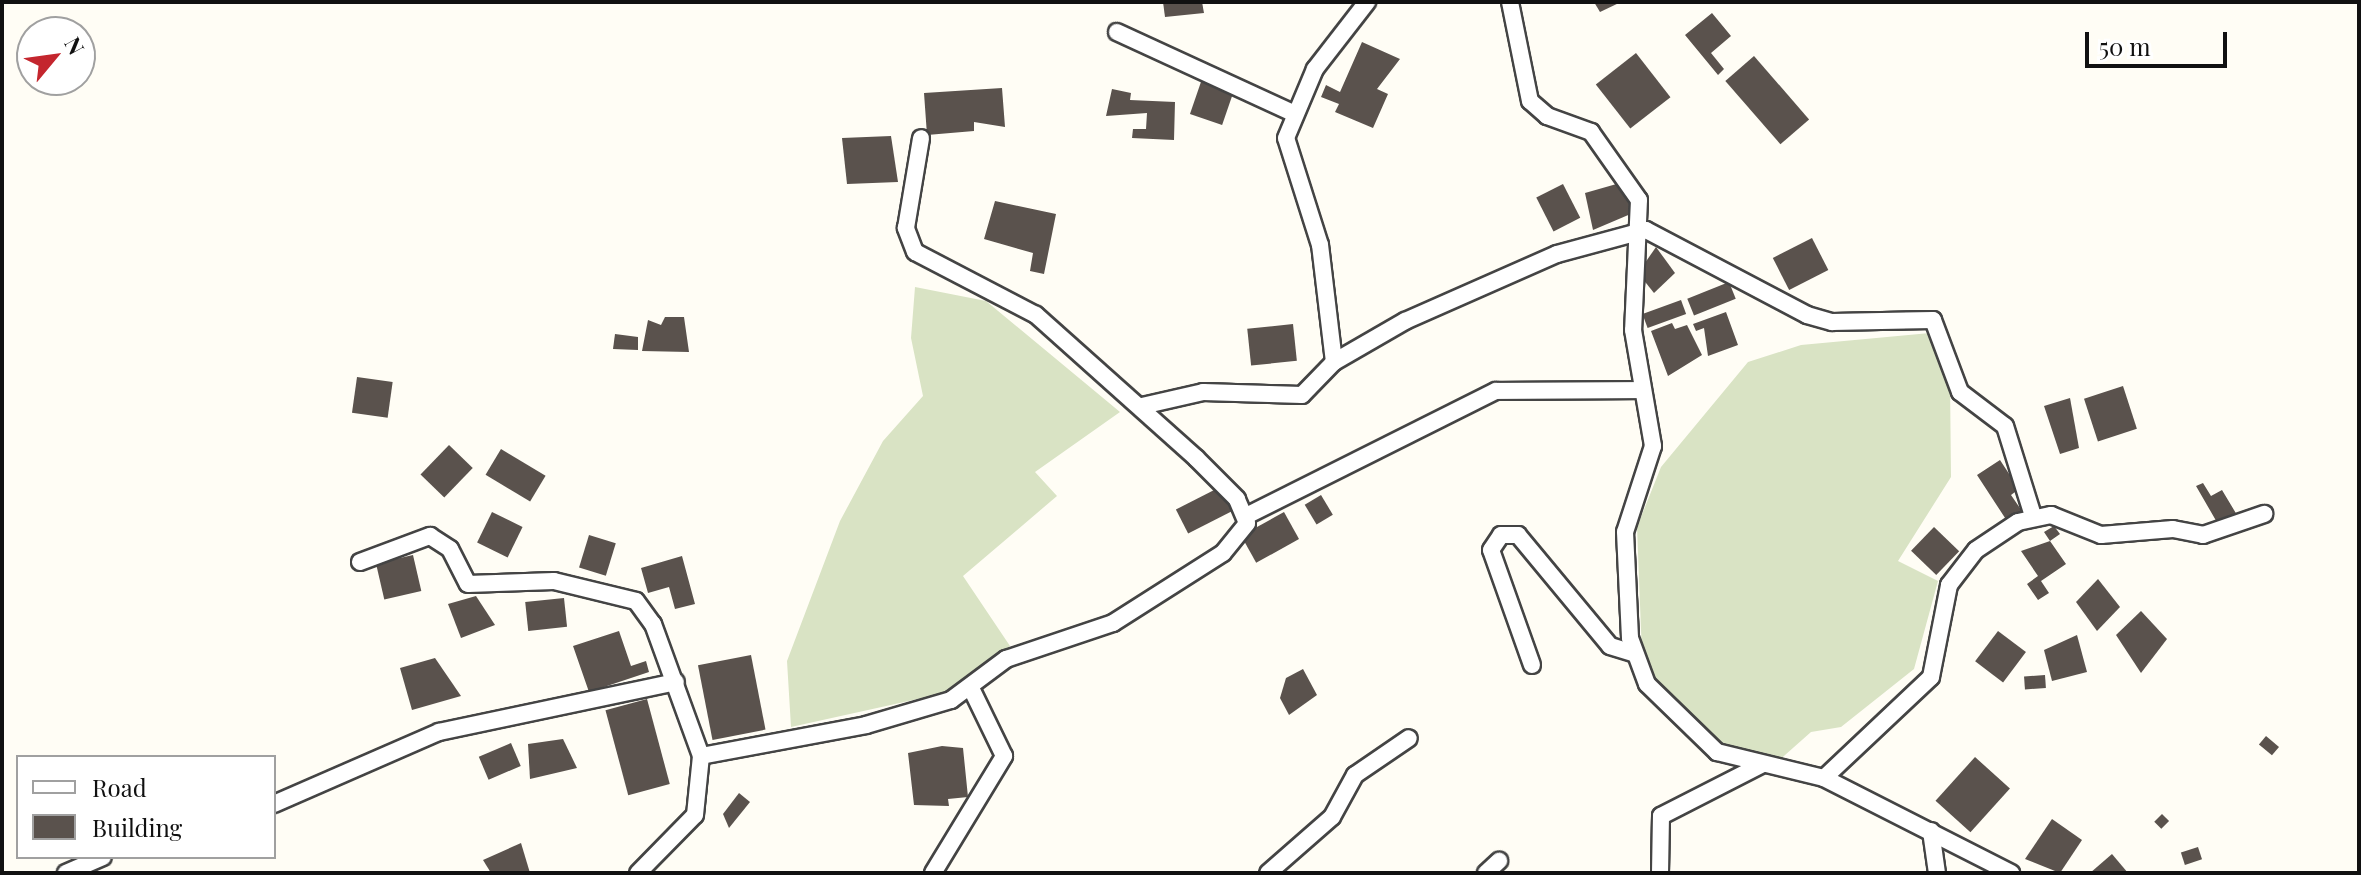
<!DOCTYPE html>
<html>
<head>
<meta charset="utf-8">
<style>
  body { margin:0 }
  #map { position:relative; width:2361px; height:875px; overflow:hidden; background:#fffdf5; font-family:"Playfair Display",serif }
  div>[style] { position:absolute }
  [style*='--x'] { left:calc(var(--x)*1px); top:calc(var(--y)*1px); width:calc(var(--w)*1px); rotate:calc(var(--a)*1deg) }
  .cemetery>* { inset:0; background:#d9e3c4 }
  .building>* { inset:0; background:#5a524d; transform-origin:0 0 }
  .roads { filter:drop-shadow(2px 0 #444) drop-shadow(-2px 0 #444) drop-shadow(0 2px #444) drop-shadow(0 -2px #444) }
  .minor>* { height:16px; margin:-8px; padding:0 8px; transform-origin:8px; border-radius:8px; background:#fff }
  span { translate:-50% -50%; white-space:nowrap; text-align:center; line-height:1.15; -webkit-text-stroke:8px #fff; paint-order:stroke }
  .frame { position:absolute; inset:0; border:4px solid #111; pointer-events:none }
  .legend { position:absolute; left:16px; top:755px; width:260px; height:104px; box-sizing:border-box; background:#fff; border:2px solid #a0a0a0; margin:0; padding:10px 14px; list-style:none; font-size:24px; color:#111 }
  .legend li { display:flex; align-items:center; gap:16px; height:40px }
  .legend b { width:40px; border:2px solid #a0a0a0 }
  .north { position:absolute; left:16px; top:16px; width:80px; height:80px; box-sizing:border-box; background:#fff; border:2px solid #a0a0a0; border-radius:50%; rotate:61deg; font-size:22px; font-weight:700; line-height:32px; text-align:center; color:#111 }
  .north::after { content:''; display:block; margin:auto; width:28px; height:36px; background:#c4262e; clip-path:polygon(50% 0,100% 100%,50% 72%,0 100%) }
  .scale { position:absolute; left:2085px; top:32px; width:142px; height:36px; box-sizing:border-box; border:4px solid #111; border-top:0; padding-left:10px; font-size:24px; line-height:28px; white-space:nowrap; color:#111; -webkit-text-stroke:6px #fff; paint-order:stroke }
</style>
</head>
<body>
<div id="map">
  <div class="cemetery">
    <i style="clip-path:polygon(915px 287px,986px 301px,1120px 412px,1035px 472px,1057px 496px,963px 576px,1010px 646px,954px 691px,791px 727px,787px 661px,840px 521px,883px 441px,923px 396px,911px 338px)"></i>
    <i style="clip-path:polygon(1930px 333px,1950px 381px,1951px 477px,1898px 561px,1938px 581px,1914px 669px,1841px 727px,1811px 732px,1776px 763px,1729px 755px,1672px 704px,1642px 656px,1637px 527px,1661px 467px,1748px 362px,1801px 345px)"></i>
  </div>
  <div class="building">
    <i style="clip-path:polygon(1163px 2px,1202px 2px,1204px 13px,1165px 17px)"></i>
    <i style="clip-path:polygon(1594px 2px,1621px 2px,1600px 12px)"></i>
    <i style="clip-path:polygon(1712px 13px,1731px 36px,1711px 53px,1724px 69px,1718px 75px,1685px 35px)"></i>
    <i style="clip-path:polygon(1362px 42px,1400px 59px,1377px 89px,1388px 94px,1373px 128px,1335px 112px,1339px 104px,1321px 97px,1326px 85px,1340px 92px)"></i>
    <i style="left:1636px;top:53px;width:56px;height:51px;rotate:52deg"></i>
    <i style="left:1754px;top:56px;width:84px;height:38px;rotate:49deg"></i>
    <i style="left:1202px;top:79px;width:34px;height:37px;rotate:19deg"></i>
    <i style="clip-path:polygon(1002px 88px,1005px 127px,974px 122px,974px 131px,927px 135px,924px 93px)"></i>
    <i style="clip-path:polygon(1112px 89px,1131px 93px,1130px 100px,1175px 102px,1174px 140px,1132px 138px,1133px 129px,1146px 129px,1147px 113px,1106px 116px)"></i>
    <i style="clip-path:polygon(891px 136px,898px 182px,847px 184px,842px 138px)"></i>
    <i style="clip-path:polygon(1620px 183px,1633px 213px,1593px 230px,1585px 193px)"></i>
    <i style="left:1563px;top:184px;width:38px;height:30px;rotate:63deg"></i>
    <i style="clip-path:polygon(995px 201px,1056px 214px,1044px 274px,1030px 271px,1033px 253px,984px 239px)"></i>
    <i style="left:1812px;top:238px;width:36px;height:44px;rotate:63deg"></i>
    <i style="clip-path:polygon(1656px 247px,1675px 273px,1654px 293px,1638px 273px)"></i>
    <i style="left:1729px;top:282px;width:18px;height:45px;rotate:68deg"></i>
    <i style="left:1681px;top:300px;width:15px;height:41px;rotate:70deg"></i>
    <i style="clip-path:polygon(1726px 312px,1738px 345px,1708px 356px,1704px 328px,1696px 331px,1693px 324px)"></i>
    <i style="clip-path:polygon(665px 317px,684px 317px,689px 352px,642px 351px,648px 320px,661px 325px)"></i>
    <i style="clip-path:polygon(1672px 323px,1675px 329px,1687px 325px,1702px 355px,1668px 376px,1651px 331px)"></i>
    <i style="left:1293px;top:324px;width:37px;height:46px;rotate:84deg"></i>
    <i style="clip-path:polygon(615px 334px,638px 337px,638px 350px,613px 349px)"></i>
    <i style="left:357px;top:377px;width:36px;height:36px;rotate:8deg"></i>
    <i style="left:2123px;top:386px;width:45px;height:41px;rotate:72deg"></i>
    <i style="clip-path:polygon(2070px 398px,2079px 448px,2060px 454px,2044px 406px)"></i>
    <i style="left:449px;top:445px;width:33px;height:41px;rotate:44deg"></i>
    <i style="left:501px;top:449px;width:52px;height:30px;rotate:31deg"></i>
    <i style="clip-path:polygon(2000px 460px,2019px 489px,2011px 495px,2024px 514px,2009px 524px,1977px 475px)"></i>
    <i style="clip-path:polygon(2203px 483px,2211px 496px,2222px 490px,2240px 520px,2222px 531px,2196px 486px)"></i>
    <i style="left:1224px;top:485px;width:27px;height:54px;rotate:63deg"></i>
    <i style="left:1321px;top:495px;width:23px;height:19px;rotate:59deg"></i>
    <i style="left:492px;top:512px;width:34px;height:34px;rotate:26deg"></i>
    <i style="left:1284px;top:512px;width:31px;height:49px;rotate:61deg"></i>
    <i style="clip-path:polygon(2054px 526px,2060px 534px,2050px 541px,2066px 564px,2041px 581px,2049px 593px,2038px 600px,2027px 584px,2038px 576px,2021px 551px,2050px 541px,2044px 532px)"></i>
    <i style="left:1934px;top:527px;width:35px;height:33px;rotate:44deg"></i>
    <i style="left:589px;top:535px;width:28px;height:34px;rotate:17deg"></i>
    <i style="left:413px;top:555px;width:37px;height:38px;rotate:77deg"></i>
    <i style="clip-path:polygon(682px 556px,695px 604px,675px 609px,669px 587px,648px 593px,641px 568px)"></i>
    <i style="clip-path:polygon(2098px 579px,2120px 607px,2097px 631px,2076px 602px)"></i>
    <i style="clip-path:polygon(476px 596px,495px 625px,461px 638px,448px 604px)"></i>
    <i style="left:564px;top:598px;width:29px;height:39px;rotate:84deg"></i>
    <i style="clip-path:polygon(2141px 611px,2167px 639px,2141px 673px,2116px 635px)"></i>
    <i style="clip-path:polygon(619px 631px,631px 666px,646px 661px,649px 672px,589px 692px,573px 646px)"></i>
    <i style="left:1998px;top:631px;width:35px;height:38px;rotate:37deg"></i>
    <i style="clip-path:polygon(2077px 635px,2087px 672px,2052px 681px,2044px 650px)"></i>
    <i style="left:751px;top:655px;width:76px;height:54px;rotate:79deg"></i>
    <i style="clip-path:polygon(435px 658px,461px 696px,412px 710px,400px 668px)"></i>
    <i style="clip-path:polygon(1303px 669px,1317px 695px,1289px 715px,1280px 698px,1286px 678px)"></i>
    <i style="left:2045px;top:675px;width:13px;height:21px;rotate:86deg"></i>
    <i style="left:647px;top:699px;width:88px;height:43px;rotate:75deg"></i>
    <i style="left:2266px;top:736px;width:17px;height:11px;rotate:40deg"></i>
    <i style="clip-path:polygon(563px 739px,577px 768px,530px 779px,528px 744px)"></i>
    <i style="left:511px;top:743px;width:25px;height:35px;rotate:67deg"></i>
    <i style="clip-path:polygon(942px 746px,963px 748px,968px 797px,948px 799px,949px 806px,914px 805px,908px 753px)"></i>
    <i style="left:1975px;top:757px;width:47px;height:59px;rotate:42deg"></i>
    <i style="clip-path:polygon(739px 793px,750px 802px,729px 828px,723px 814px)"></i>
    <i style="left:2162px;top:814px;width:10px;height:11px;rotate:45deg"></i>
    <i style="clip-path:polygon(2052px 819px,2082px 840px,2060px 873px,2025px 859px)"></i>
    <i style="clip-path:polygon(521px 843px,530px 873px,491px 873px,483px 860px)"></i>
    <i style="left:2198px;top:847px;width:13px;height:18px;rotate:72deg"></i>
    <i style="clip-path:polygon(2112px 854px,2128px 873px,2090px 873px)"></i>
  </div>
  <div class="roads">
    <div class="minor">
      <i style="--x:1510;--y:2;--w:101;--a:78.6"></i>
      <i style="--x:1530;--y:101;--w:23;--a:41"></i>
      <i style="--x:1547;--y:116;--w:47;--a:20"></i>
      <i style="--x:1591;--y:132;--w:83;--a:54.8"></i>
      <i style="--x:1639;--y:200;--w:130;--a:92.6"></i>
      <i style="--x:1633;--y:330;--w:118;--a:80.2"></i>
      <i style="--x:1653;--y:446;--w:90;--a:108"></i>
      <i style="--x:1625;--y:532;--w:106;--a:87.3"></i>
      <i style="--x:1630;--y:638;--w:49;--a:69.7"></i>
      <i style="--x:1647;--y:684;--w:98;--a:44.2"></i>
      <i style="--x:1717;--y:752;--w:110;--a:13.7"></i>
      <i style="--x:1824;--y:778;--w:210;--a:26.9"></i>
      <i style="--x:1117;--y:32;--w:194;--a:24.7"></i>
      <i style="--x:1334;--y:362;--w:118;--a:-96.8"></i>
      <i style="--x:1320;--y:245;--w:112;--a:-107.6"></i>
      <i style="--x:1286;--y:138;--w:75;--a:-67.2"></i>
      <i style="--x:1315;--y:69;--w:85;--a:-52.2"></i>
      <i style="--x:1142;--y:406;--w:63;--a:-12.9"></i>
      <i style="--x:1203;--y:392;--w:99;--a:1.7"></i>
      <i style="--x:1302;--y:395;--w:46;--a:-45.9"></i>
      <i style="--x:1334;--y:362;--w:82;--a:-30"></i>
      <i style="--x:1405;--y:321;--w:166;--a:-23.8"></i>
      <i style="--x:1557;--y:254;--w:92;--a:-15.1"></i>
      <i style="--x:1646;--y:230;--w:182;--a:27.8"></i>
      <i style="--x:1807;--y:315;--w:26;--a:16"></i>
      <i style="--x:1832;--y:322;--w:101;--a:-1.1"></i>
      <i style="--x:1933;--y:320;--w:77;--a:69.4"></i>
      <i style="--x:1960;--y:392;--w:56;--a:37.1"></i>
      <i style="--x:2005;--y:426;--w:94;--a:72.7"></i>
      <i style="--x:1248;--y:515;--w:277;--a:-26.6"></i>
      <i style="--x:1496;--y:391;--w:146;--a:-0.4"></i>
      <i style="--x:360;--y:562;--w:75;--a:-20.4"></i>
      <i style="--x:430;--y:536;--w:24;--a:33"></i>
      <i style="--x:450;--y:549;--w:39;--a:63"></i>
      <i style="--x:468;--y:584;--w:86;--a:-2"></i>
      <i style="--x:554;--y:581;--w:84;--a:13.7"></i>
      <i style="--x:636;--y:601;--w:29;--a:54"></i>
      <i style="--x:653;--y:624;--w:140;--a:70"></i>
      <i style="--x:1532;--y:665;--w:122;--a:-109.6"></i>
      <i style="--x:1491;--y:550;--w:18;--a:-56"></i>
      <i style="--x:1501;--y:535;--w:17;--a:0"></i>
      <i style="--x:1518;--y:535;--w:144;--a:50.3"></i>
      <i style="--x:1610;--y:646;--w:24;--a:17"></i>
      <i style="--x:1824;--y:778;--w:147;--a:-43.3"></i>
      <i style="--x:1931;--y:677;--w:94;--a:-78.9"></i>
      <i style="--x:1949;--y:585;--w:44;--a:-52.4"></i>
      <i style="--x:1976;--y:550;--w:50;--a:-33.7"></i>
      <i style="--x:2018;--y:522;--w:34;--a:-12"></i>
      <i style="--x:2051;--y:515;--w:54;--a:21.8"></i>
      <i style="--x:2101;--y:535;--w:72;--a:-4.8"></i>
      <i style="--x:2173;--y:529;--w:31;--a:11"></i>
      <i style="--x:2203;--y:535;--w:65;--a:-19"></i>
      <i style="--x:274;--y:804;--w:180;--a:-23.6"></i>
      <i style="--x:439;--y:732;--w:242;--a:-11.9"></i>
      <i style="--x:1931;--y:831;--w:42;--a:81.9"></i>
      <i style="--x:66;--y:873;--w:40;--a:-23.4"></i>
      <i style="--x:638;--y:873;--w:81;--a:-45.5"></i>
      <i style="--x:695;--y:815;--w:59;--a:-84.2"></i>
      <i style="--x:701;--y:756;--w:168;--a:-10.6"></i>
      <i style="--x:866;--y:725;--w:89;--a:-16.4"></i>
      <i style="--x:951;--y:700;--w:69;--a:-36.7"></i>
      <i style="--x:1006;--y:659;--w:113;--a:-18.6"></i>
      <i style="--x:1113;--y:623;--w:130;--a:-32.5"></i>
      <i style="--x:1223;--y:553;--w:38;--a:-51"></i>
      <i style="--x:1247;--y:523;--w:26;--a:-113"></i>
      <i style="--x:1237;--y:499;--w:58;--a:-135"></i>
      <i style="--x:1196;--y:458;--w:215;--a:-138.2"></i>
      <i style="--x:1036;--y:315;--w:136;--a:-152.5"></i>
      <i style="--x:915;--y:252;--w:26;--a:-111"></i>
      <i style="--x:906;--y:228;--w:91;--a:-80.5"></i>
      <i style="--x:933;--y:873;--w:137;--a:-58.7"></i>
      <i style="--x:1004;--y:756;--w:76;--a:-115.9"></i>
      <i style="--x:1268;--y:873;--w:85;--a:-41.2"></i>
      <i style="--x:1332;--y:817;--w:48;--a:-61.3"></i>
      <i style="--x:1355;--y:775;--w:65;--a:-34.4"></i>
      <i style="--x:1486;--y:873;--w:18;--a:-43"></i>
      <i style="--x:1660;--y:873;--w:57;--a:-89"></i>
      <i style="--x:1661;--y:816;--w:114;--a:-27"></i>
    </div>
  </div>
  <div class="frame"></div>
  <ul class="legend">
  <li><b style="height:10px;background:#fff"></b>Road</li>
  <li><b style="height:22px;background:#5a524d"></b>Building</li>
  </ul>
  <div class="north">N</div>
  <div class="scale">50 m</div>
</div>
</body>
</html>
